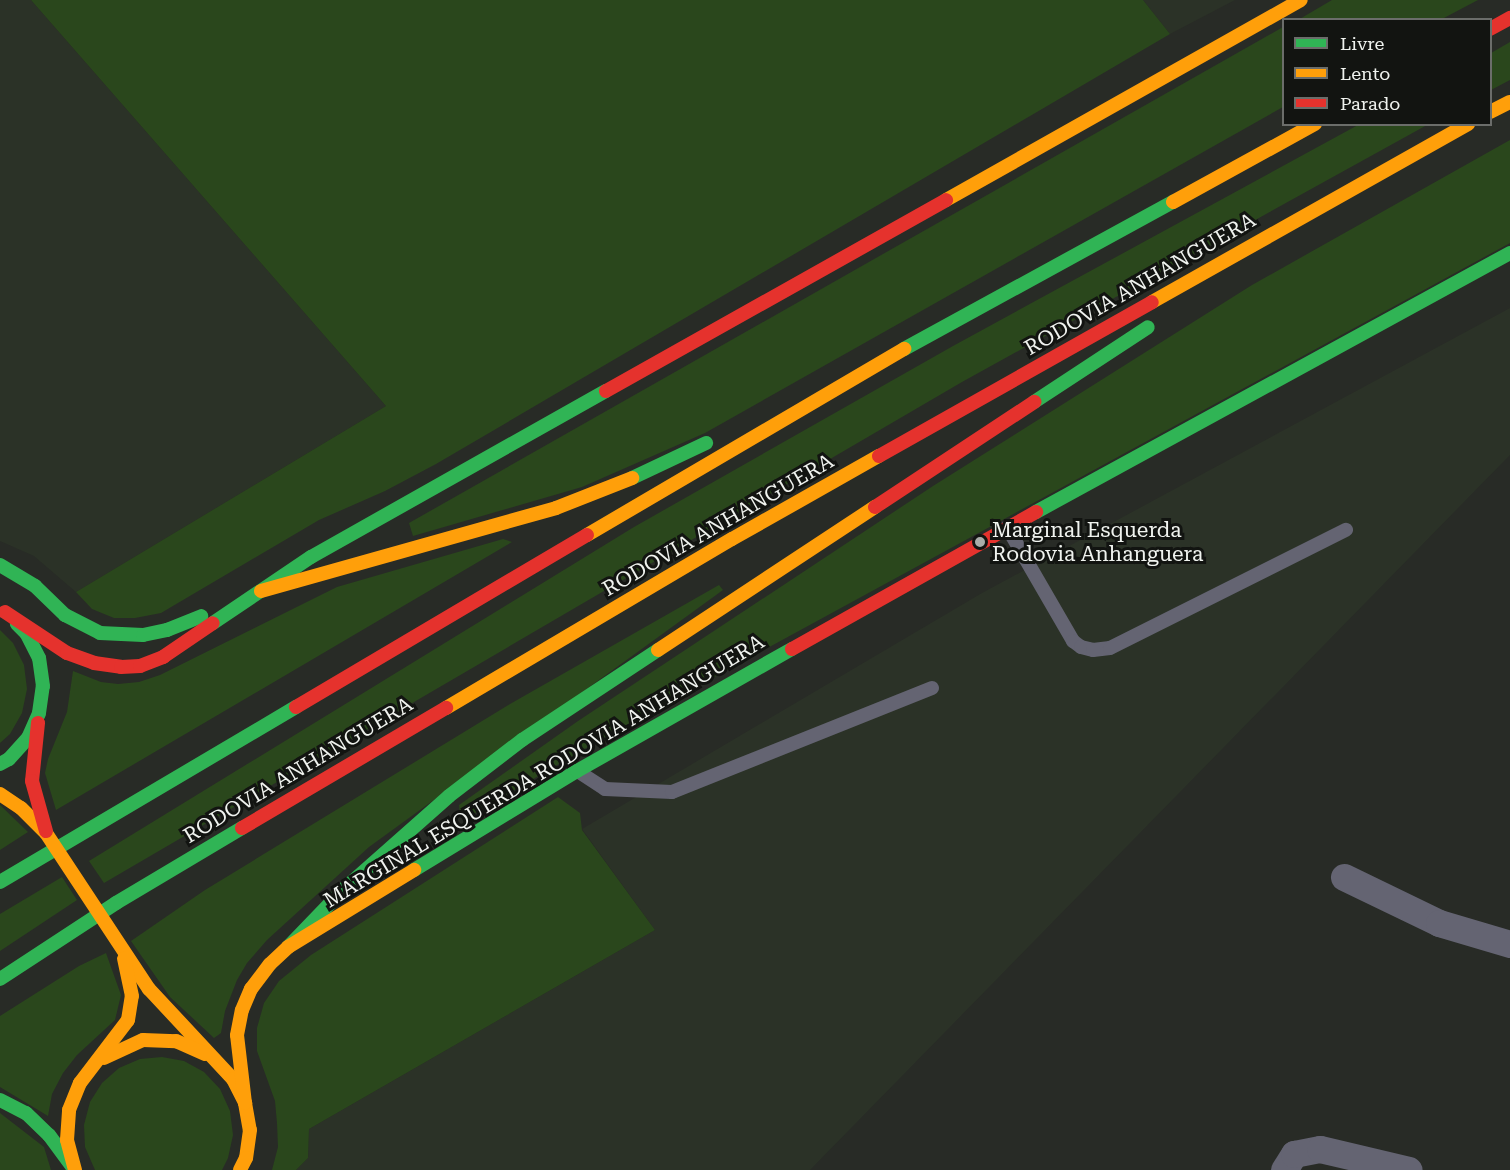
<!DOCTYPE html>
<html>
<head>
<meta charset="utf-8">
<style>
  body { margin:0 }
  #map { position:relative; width:1510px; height:1170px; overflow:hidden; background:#282b26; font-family:"Roboto Serif",serif }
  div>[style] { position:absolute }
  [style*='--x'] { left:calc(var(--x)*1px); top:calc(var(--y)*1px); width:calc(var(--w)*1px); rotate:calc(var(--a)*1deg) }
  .built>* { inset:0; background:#2b3227 }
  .green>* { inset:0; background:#2a471c }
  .lane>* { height:14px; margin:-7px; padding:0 7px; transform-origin:7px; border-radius:7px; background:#646472 }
  .street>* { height:27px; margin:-13.5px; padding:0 13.5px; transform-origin:13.5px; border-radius:13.5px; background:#646472 }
  .fast>* { height:14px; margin:-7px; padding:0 7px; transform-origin:7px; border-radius:7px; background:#30b455 }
  .slow>* { height:14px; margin:-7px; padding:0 7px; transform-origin:7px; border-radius:7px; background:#ff9f0a }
  .jam>* { height:14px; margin:-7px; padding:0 7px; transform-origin:7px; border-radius:7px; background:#e5322d }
  .dots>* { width:16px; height:16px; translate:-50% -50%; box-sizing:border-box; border:3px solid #121411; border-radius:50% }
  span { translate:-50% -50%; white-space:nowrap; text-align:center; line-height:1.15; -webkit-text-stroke:6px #121411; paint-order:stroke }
  .street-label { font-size:21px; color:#f0f3ef }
  .poi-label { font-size:21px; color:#f0f3ef }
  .left { translate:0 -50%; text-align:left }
  .legend { position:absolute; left:1282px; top:18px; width:210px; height:108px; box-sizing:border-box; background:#121411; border:2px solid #6b6d6a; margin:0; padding:8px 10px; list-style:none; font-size:18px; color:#f0f3ef }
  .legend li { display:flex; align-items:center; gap:12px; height:30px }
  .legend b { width:30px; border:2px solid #6b6d6a }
</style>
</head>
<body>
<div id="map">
  <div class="built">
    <i style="clip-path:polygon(0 0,31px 0,386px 406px,76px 592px,34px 556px,0 541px)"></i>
    <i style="clip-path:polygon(1143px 0,1235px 0,1170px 34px)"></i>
    <i style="clip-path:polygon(1510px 308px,1510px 455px,810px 1170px,296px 1170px,308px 1158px,309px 1129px,655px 930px,582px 829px,982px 593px)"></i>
  </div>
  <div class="green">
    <i style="clip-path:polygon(31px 0,1143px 0,1170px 34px,436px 464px,385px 491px,319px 520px,161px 613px,135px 618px,114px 618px,92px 609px,76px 592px,386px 406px)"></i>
    <i style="clip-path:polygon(1332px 0,1478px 0,1442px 19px,1298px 20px)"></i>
    <i style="clip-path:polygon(1283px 27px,1283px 107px,705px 433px,582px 487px,413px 536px,409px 523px)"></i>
    <i style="clip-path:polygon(1510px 42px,1510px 80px,1491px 90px,1491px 53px)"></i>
    <i style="clip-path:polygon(1358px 125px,1427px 125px,962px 382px,104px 883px,89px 861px,634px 527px,953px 346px)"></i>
    <i style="clip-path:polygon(1510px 140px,1510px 243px,610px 734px,470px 816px,460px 815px,459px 805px,578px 721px,933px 486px,1252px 285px)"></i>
    <i style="clip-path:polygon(503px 539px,512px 542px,56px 810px,45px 773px,48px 759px,67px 712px,73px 671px,101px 682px,118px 684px,139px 682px,160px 675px,337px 587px)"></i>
    <i style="clip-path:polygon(719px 585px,723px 590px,369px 847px,267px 940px,247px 963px,237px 980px,225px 1011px,221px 1033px,214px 1038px,170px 997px,131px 941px,205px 890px,510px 704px)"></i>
    <i style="clip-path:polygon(0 630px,13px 643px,24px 665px,27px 689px,22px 713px,10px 734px,0 743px)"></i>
    <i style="clip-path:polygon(558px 797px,580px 813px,582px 830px,655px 930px,309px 1129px,308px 1158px,296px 1170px,272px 1170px,278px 1147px,277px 1123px,275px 1101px,257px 1051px,257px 1028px,264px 1003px,279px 981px,311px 955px)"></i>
    <i style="clip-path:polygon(0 805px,28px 832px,0 850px)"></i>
    <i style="clip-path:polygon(62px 877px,77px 900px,0 951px,0 914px)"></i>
    <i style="clip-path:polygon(106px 953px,121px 995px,115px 1020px,77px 1055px,63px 1073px,52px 1094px,48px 1116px,0 1087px,0 1016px,79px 966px)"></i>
    <i style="clip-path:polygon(162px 1057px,184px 1061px,204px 1072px,220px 1089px,230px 1111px,233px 1135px,228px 1158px,222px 1170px,95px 1170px,85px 1147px,84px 1125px,90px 1102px,102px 1083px,119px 1068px,140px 1059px)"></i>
    <i style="clip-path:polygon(0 1113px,44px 1147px,51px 1170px,0 1170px)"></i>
  </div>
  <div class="lane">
    <i style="--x:1007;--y:527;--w:132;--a:59.9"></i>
    <i style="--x:1073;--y:641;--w:10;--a:37"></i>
    <i style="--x:1081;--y:647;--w:12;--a:14"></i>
    <i style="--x:1093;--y:650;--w:17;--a:-7"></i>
    <i style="--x:1110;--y:648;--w:264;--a:-26.6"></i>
    <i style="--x:579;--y:772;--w:31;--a:33"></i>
    <i style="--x:605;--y:789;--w:67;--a:2.6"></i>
    <i style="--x:672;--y:792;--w:280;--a:-21.8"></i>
  </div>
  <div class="street">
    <i style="--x:1344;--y:877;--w:106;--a:25.8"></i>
    <i style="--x:1439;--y:923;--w:74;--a:16.5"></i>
    <i style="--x:1284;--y:1170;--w:19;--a:-58"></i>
    <i style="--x:1294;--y:1154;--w:26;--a:-11"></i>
    <i style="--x:1320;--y:1149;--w:91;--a:13.3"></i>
  </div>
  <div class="fast">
    <i style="--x:904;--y:349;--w:307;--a:-28.7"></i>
    <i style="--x:1034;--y:402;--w:136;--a:-33.3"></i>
    <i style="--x:632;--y:478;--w:82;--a:-25.3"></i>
    <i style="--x:1036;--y:512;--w:540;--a:-28.65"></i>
    <i style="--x:0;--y:565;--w:41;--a:31"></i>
    <i style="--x:35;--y:586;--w:42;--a:44"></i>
    <i style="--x:65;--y:615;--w:39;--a:27"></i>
    <i style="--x:100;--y:633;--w:43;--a:2.7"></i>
    <i style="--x:143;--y:635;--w:25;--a:-12"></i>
    <i style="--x:167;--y:630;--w:37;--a:-22"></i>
    <i style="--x:213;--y:623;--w:118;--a:-34"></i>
    <i style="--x:311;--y:557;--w:338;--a:-29.4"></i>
    <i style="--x:0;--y:764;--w:10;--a:-29"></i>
    <i style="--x:9;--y:759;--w:28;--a:-48"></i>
    <i style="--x:28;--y:738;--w:27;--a:-66"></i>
    <i style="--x:39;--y:713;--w:27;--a:-82"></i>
    <i style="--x:43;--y:686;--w:28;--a:-98"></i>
    <i style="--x:39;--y:658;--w:28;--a:-117"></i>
    <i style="--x:26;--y:633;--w:13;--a:-135"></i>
    <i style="--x:414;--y:870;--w:191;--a:-31.3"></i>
    <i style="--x:577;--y:771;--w:247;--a:-29.6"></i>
    <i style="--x:0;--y:882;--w:344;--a:-30.6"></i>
    <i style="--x:288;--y:947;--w:81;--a:-46"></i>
    <i style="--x:344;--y:889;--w:140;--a:-41.5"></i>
    <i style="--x:449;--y:796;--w:92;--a:-37.5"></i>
    <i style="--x:522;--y:740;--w:163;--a:-33.5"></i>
    <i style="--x:0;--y:979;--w:139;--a:-33.2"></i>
    <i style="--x:116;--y:903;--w:147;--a:-30.8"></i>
    <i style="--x:0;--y:1100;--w:29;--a:27"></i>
    <i style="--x:26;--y:1113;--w:32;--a:44"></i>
    <i style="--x:49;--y:1135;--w:42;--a:53.7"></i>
  </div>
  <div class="slow">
    <i style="--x:1490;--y:112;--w:22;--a:-27"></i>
    <i style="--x:946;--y:200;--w:407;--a:-29.4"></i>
    <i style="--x:1173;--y:202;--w:162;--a:-28.8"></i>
    <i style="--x:1152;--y:302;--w:363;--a:-29.4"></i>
    <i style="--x:587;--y:535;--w:368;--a:-30.4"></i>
    <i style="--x:261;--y:591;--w:306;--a:-15.7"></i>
    <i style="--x:556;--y:508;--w:82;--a:-21.5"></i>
    <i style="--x:658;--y:650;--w:260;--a:-33.4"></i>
    <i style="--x:446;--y:708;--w:332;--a:-30.6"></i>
    <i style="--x:732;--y:539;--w:169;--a:-29.5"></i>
    <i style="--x:0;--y:794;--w:25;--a:34"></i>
    <i style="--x:21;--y:808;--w:35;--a:45"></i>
    <i style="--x:46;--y:833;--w:187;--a:56.6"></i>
    <i style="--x:149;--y:989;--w:123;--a:47"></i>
    <i style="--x:233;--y:1079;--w:27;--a:63"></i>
    <i style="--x:245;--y:1103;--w:27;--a:80"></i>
    <i style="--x:250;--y:1130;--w:28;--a:98"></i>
    <i style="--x:246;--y:1158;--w:13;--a:117"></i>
    <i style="--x:104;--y:1058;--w:43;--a:-24.8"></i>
    <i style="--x:143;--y:1040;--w:33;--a:2"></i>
    <i style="--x:176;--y:1041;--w:32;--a:24"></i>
    <i style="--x:245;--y:1103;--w:68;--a:-96.7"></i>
    <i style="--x:237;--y:1035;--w:25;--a:-79"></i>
    <i style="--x:242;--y:1010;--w:23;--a:-67"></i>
    <i style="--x:251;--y:989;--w:31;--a:-53"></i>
    <i style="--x:270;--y:964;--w:25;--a:-43"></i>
    <i style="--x:288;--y:947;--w:148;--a:-31.4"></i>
    <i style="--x:75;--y:1170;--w:31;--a:-105"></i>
    <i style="--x:67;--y:1140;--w:30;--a:-86"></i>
    <i style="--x:69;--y:1110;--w:29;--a:-68"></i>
    <i style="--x:80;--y:1083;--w:79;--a:-52.7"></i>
    <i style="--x:128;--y:1020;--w:24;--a:-81"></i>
    <i style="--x:132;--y:996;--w:38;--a:-102"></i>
  </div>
  <div class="jam">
    <i style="--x:1490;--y:29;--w:23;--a:-29"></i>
    <i style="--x:606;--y:391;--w:390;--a:-29.3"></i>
    <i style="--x:879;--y:456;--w:313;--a:-29.4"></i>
    <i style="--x:875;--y:507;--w:191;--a:-33.4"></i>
    <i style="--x:5;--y:612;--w:74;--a:33.5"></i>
    <i style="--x:67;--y:653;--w:29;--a:20"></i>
    <i style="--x:94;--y:663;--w:27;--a:8"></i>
    <i style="--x:121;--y:667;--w:19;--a:-3"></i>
    <i style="--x:140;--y:666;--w:25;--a:-21"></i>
    <i style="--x:163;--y:657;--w:60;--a:-34.2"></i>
    <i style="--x:792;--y:649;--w:280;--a:-29.3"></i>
    <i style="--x:296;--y:707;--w:338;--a:-30.6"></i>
    <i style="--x:38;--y:723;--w:58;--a:95.9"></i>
    <i style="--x:32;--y:781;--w:52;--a:74.4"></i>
    <i style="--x:242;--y:828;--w:237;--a:-30.5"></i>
  </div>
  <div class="dots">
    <i style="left:980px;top:542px;background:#aaada9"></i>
  </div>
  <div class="street-label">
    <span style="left:1140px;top:284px;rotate:-30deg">RODOVIA ANHANGUERA</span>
    <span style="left:718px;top:525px;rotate:-30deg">RODOVIA ANHANGUERA</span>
    <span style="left:298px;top:770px;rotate:-31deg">RODOVIA ANHANGUERA</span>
    <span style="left:544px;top:771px;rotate:-31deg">MARGINAL ESQUERDA RODOVIA ANHANGUERA</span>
  </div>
  <div class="poi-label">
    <span class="left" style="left:992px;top:542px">Marginal Esquerda<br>Rodovia Anhanguera</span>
  </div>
  <ul class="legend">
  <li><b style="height:8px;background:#30b455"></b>Livre</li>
  <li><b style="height:8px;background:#ff9f0a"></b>Lento</li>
  <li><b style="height:8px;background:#e5322d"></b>Parado</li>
  </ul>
</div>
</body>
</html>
